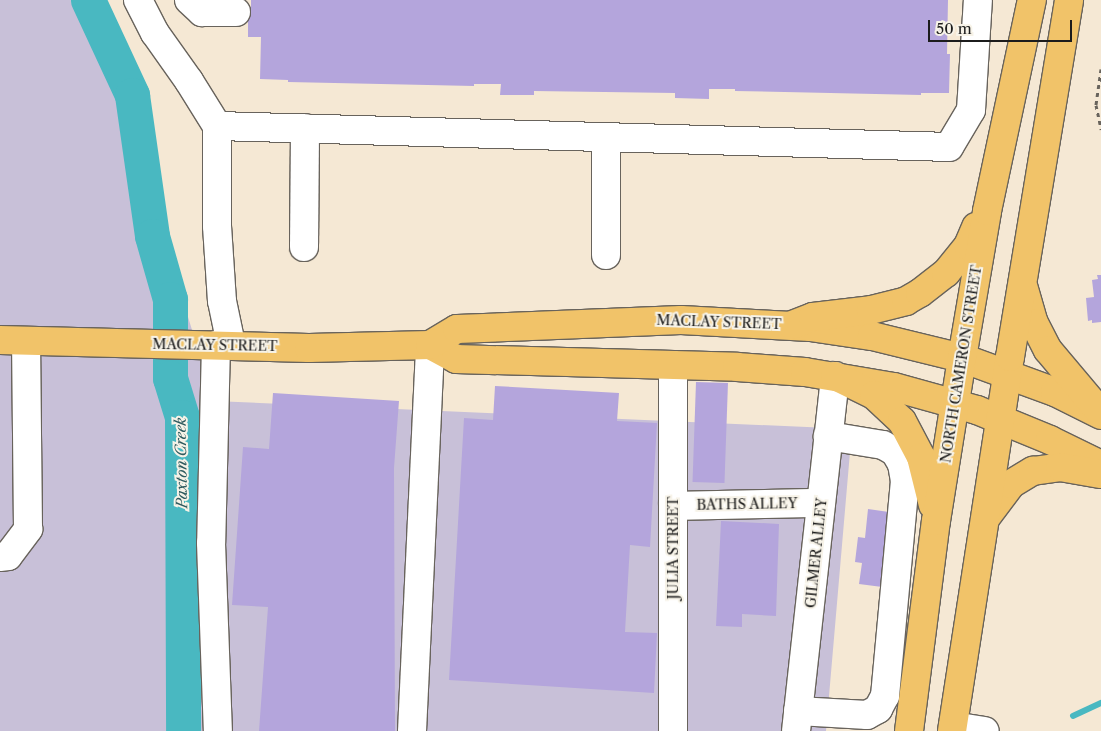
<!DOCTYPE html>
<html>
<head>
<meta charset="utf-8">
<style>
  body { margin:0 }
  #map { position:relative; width:1101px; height:731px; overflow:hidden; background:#f5e8d4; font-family:"Libre Caslon Text",serif }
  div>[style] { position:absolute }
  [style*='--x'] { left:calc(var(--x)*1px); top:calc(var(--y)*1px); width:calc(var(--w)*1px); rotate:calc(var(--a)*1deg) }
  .industrial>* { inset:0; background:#c8c0d8 }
  .stream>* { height:5.5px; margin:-2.75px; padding:0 2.75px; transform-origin:2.75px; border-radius:2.75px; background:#49b8c1 }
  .river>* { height:35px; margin:-17.5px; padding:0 17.5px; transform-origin:17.5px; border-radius:17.5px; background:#49b8c1 }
  .building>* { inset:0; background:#b4a5dc; transform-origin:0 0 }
  .path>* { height:3px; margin-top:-1.5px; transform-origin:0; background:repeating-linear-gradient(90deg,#68635c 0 4px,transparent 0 8px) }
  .roads { filter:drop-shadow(1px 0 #68635c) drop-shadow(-1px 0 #68635c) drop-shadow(0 1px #68635c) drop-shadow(0 -1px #68635c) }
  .minor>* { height:28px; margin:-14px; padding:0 14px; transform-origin:14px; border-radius:14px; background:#fff }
  .major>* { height:28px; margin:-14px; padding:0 14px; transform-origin:14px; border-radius:14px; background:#f1c369 }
  .highway>* { height:28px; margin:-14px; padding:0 14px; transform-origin:14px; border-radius:14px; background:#f1c369 }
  span { translate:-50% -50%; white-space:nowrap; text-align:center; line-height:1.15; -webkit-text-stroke:4px #f7f3e8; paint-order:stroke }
  .street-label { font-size:14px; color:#1c1c1c }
  .water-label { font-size:15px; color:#2e5a5e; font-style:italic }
  .scale { position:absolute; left:928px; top:20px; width:144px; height:22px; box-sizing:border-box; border:2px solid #1c1c1c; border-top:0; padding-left:6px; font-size:15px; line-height:18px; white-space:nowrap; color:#1c1c1c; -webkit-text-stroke:4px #f7f3e8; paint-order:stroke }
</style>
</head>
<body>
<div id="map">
  <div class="industrial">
    <i style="clip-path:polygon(0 0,90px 0,214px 401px,852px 429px,826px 731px,0 731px)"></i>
  </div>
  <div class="stream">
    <i style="--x:1073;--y:716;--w:31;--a:-25"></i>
  </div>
  <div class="river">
    <i style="--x:88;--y:0;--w:105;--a:65.1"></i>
    <i style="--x:132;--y:95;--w:142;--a:81.9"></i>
    <i style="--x:152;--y:236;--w:66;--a:74.1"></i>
    <i style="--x:170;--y:299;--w:79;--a:90"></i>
    <i style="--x:170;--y:378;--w:41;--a:72.9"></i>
    <i style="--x:182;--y:417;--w:314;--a:89.8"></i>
  </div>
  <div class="building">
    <i style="clip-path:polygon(251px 0,948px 0,947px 54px,950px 54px,949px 93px,921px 93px,921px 95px,735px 91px,735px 89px,709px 89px,709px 99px,675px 98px,675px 93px,534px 91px,534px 95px,500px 95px,501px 84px,474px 84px,474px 86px,288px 82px,288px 80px,260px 79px,261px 37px,248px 37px,248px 7px,251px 7px)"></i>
    <i style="clip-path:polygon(1097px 275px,1101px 275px,1101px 322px,1092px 323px,1092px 320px,1088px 321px,1086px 298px,1094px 297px,1092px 280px,1098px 279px)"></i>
    <i style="left:696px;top:382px;width:32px;height:100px;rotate:2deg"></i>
    <i style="clip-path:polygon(495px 386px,619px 393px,617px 421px,657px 423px,650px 547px,630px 545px,625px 632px,657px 633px,654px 693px,449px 680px,464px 418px,493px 420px)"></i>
    <i style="clip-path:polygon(273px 393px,399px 401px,394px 468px,395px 731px,259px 731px,268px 607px,232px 605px,243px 447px,269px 449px)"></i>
    <i style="clip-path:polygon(868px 509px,896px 513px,890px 588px,859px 584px,862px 563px,855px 562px,858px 537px,865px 538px)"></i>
    <i style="clip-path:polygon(721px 521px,779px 524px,776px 616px,742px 614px,742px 627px,716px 626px)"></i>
  </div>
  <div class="path">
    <i style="--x:1101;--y:69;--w:36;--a:98"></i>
    <i style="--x:1096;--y:105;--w:25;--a:78"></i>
  </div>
  <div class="roads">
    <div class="minor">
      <i style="--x:138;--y:0;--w:37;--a:63"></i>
      <i style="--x:155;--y:33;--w:59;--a:54.7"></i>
      <i style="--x:189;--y:81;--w:53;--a:58.1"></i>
      <i style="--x:217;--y:126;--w:100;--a:90"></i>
      <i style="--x:217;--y:226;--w:75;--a:86.2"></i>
      <i style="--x:222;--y:301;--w:44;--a:78.2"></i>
      <i style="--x:189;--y:0;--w:18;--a:43"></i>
      <i style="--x:202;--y:12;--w:34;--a:0"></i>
      <i style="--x:217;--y:126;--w:732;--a:1.64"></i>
      <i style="--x:949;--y:147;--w:43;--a:-59.3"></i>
      <i style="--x:971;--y:110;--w:110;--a:-86.4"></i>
      <i style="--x:304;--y:247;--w:119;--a:-89.5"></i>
      <i style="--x:606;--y:255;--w:118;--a:-90"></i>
      <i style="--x:216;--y:345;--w:198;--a:91.4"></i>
      <i style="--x:211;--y:543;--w:188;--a:87.9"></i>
      <i style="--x:673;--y:365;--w:366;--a:90"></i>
      <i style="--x:673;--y:506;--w:148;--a:-1.2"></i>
      <i style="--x:0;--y:557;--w:8;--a:-7"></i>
      <i style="--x:8;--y:556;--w:34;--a:-53"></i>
      <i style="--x:28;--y:529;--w:188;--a:-90.6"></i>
      <i style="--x:798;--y:711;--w:69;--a:3.3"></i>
      <i style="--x:867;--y:715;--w:13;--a:-29"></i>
      <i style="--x:878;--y:709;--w:15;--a:-62"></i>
      <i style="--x:885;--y:696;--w:216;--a:-84.7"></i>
      <i style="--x:905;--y:481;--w:17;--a:-100"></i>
      <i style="--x:902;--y:464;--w:14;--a:-120"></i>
      <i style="--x:895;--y:452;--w:14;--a:-150"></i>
      <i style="--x:883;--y:445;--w:56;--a:-170.7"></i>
      <i style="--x:953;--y:726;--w:32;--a:9"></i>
      <i style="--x:412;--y:731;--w:386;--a:-87.3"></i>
      <i style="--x:796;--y:731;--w:357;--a:-83.7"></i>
    </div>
    <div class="major">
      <i style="--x:0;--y:340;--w:309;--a:1.5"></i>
      <i style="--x:309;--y:348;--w:121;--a:-1.4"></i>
      <i style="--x:430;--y:345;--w:30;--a:28"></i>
      <i style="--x:456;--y:359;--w:281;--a:1.6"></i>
      <i style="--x:737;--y:367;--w:68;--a:4.2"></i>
      <i style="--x:805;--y:372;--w:90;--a:9.6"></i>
      <i style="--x:894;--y:387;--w:86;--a:15.5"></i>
      <i style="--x:977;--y:410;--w:79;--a:22.3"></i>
      <i style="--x:1050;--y:440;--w:57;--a:26.1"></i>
      <i style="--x:430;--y:345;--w:31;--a:-31"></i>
      <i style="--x:457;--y:329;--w:224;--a:-2.3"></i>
      <i style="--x:681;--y:320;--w:129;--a:3.1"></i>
      <i style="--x:810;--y:327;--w:63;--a:8.3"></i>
      <i style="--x:872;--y:336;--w:93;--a:13.7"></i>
      <i style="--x:962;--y:358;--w:99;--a:20.1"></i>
      <i style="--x:1055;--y:392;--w:51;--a:26.6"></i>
    </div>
    <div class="highway">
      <i style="--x:1024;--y:289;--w:35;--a:74"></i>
      <i style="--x:1034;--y:323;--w:30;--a:63"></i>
      <i style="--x:1048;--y:350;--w:82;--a:49.9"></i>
      <i style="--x:792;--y:325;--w:22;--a:-21"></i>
      <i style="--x:813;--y:317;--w:58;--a:-6.9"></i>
      <i style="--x:871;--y:310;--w:36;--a:-14"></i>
      <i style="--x:906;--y:301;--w:16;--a:-30"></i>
      <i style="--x:920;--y:293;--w:33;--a:-38"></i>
      <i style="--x:946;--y:273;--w:35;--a:-51"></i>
      <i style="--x:968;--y:246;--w:21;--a:-67"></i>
      <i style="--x:835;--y:376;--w:43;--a:26"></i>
      <i style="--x:874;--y:395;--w:38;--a:43"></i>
      <i style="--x:902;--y:421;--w:41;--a:62.2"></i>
      <i style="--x:921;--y:457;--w:49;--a:76"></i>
      <i style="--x:987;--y:516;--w:40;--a:-53"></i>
      <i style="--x:1011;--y:484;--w:26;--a:-31"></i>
      <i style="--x:1033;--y:471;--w:27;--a:-8"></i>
      <i style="--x:1060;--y:467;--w:42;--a:9.7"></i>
      <i style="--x:909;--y:731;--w:212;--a:-82.7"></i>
      <i style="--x:936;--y:521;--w:165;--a:-80.9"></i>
      <i style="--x:962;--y:358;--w:149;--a:-80.3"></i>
      <i style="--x:987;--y:211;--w:216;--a:-78"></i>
      <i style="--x:952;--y:731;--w:378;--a:-81.2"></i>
      <i style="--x:1010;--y:357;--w:362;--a:-80.6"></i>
    </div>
  </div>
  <div class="street-label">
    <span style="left:719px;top:322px;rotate:2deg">MACLAY STREET</span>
    <span style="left:215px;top:345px;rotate:1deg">MACLAY STREET</span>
    <span style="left:961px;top:364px;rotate:-81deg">NORTH CAMERON STREET</span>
    <span style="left:747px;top:504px;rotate:-1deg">BATHS ALLEY</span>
    <span style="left:673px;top:548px;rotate:-90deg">JULIA STREET</span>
    <span style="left:816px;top:553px;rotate:-84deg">GILMER ALLEY</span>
  </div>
  <div class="water-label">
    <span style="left:181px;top:463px;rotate:-91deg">Paxton Creek</span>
  </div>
  <div class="scale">50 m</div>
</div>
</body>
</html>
